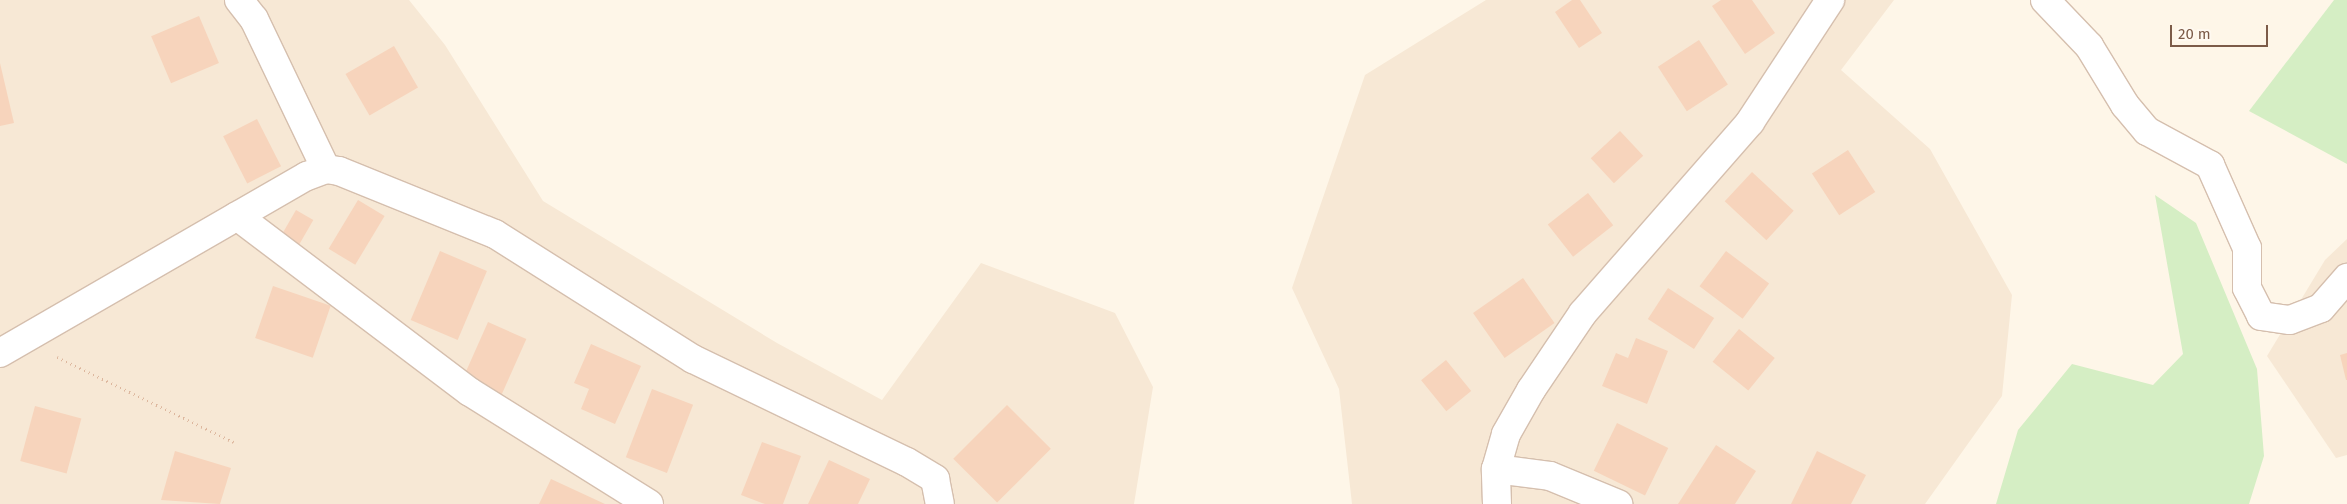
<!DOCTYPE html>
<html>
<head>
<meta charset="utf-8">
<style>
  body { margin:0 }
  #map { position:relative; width:2347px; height:504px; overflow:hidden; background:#fef6e8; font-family:"Fira Sans",sans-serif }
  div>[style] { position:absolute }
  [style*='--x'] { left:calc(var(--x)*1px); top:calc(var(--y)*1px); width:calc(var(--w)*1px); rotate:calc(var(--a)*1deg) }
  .residential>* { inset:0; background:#f7e8d5 }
  .green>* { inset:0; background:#d5eec4 }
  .building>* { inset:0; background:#f7d4bc; transform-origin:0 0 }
  .path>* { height:3px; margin-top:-1.5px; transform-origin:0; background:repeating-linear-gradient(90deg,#ddb79e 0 1px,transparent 0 5px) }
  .roads { filter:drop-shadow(1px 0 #d5bfae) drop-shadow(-1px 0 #d5bfae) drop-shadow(0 1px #d5bfae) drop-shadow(0 -1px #d5bfae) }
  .street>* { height:28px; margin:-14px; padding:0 14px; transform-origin:14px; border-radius:14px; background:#fff }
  span { translate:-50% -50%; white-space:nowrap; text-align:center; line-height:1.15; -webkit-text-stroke:4px #fff9f0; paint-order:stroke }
  .scale { position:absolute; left:2170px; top:25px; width:98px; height:22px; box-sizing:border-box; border:2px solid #7c5b48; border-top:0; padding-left:6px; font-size:15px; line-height:18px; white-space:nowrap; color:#7c5b48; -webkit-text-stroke:4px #fff9f0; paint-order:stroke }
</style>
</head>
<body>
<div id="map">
  <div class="residential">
    <i style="clip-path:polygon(0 0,409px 0,445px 45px,543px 201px,777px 343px,882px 400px,981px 263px,1115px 313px,1153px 387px,1134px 504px,0 504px)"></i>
    <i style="clip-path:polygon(1486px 0,1894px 0,1841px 70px,1930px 149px,2012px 295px,2002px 396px,1925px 504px,1352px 504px,1339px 389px,1292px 288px,1365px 75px)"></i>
    <i style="clip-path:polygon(2347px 239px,2347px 455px,2336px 458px,2267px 356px,2325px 260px)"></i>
  </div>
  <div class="green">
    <i style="clip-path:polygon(2334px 0,2347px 0,2347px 164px,2249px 111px)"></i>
    <i style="clip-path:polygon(2155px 195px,2196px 223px,2257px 369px,2264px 456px,2249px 504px,1996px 504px,2018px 430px,2072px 364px,2153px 385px,2183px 354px)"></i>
  </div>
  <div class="building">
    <i style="clip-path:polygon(1572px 0,1580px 0,1602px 33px,1579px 48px,1555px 12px)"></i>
    <i style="clip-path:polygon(1721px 0,1752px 0,1775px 33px,1745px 54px,1712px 6px)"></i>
    <i style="left:199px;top:16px;width:51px;height:52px;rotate:67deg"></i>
    <i style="left:1699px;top:40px;width:53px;height:49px;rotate:57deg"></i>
    <i style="left:394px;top:46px;width:48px;height:56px;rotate:60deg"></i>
    <i style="clip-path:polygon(0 63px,14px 123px,0 126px)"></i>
    <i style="left:257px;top:119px;width:53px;height:38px;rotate:63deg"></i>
    <i style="left:1620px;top:131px;width:34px;height:40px;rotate:47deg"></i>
    <i style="left:1848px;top:150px;width:50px;height:43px;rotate:57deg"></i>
    <i style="left:1752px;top:172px;width:57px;height:40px;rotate:43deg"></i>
    <i style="left:1588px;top:193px;width:41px;height:51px;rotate:52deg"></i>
    <i style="left:358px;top:200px;width:31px;height:57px;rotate:31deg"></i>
    <i style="left:296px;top:210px;width:20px;height:30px;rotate:30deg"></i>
    <i style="left:440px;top:251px;width:51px;height:75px;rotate:23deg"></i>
    <i style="left:1726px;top:251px;width:54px;height:44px;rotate:37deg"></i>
    <i style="left:1523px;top:278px;width:55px;height:61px;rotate:55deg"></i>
    <i style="left:273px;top:286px;width:61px;height:55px;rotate:19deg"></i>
    <i style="left:1668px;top:288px;width:55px;height:37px;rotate:33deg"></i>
    <i style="left:488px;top:322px;width:42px;height:61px;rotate:24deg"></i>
    <i style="left:1739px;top:329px;width:46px;height:42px;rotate:39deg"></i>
    <i style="clip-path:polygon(1636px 338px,1668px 351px,1647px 404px,1602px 386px,1616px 353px,1628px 358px)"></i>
    <i style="clip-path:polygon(591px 344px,641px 366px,615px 424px,581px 409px,589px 389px,574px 383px)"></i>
    <i style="clip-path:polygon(2347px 353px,2347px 380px,2346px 380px,2340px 355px)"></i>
    <i style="left:1446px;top:360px;width:40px;height:32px;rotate:51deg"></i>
    <i style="left:652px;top:389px;width:44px;height:73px;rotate:21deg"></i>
    <i style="left:1007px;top:405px;width:62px;height:76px;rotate:45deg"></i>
    <i style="left:35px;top:406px;width:48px;height:57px;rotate:15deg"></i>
    <i style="left:1617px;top:423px;width:57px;height:53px;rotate:26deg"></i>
    <i style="clip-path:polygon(762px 442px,801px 456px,783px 504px,765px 504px,741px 495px)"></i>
    <i style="clip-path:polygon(1716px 445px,1756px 471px,1735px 504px,1678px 504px)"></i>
    <i style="clip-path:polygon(175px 451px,231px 468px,220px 504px,161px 500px)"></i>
    <i style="clip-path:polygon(1817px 451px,1866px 475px,1851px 504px,1791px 504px)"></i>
    <i style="clip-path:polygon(829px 460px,870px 479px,858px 504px,808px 504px)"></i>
    <i style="clip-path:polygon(551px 479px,605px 504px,539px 504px)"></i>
  </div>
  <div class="path">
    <i style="--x:57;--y:357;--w:196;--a:25.7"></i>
  </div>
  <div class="roads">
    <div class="street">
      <i style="--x:239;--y:0;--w:24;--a:52"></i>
      <i style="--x:254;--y:19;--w:166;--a:64.4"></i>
      <i style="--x:2045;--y:0;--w:64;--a:46.3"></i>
      <i style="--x:2089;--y:46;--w:69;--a:58.6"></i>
      <i style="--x:2125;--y:105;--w:34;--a:50"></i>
      <i style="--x:2147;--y:131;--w:72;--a:28.4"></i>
      <i style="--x:2210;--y:165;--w:91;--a:66"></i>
      <i style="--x:2247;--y:248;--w:40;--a:90"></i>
      <i style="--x:2247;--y:288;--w:31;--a:63"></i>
      <i style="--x:2261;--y:316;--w:29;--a:8"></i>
      <i style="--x:2290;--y:320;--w:33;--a:-21"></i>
      <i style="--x:2321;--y:308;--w:40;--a:-49"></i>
      <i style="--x:237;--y:216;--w:292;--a:37.1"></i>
      <i style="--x:470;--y:392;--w:211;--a:32"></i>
      <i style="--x:0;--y:353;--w:354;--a:-30"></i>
      <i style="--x:307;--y:176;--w:20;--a:-20"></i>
      <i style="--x:326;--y:169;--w:13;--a:9"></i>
      <i style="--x:339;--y:171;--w:168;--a:22"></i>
      <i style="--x:495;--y:234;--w:234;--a:32.3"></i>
      <i style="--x:693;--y:359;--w:237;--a:25.7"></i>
      <i style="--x:907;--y:462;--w:33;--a:31"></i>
      <i style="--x:935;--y:479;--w:25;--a:79"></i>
      <i style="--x:1496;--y:469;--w:54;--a:7.4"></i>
      <i style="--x:1550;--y:476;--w:74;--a:22.4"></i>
      <i style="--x:1497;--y:504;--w:35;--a:-92"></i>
      <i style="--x:1496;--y:469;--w:36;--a:-74"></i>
      <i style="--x:1506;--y:434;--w:51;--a:-60.4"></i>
      <i style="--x:1531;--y:390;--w:93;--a:-56"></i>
      <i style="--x:1583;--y:313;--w:254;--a:-48.8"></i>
      <i style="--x:1750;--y:122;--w:146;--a:-56.7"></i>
    </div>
  </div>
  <div class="scale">20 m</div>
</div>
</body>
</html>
